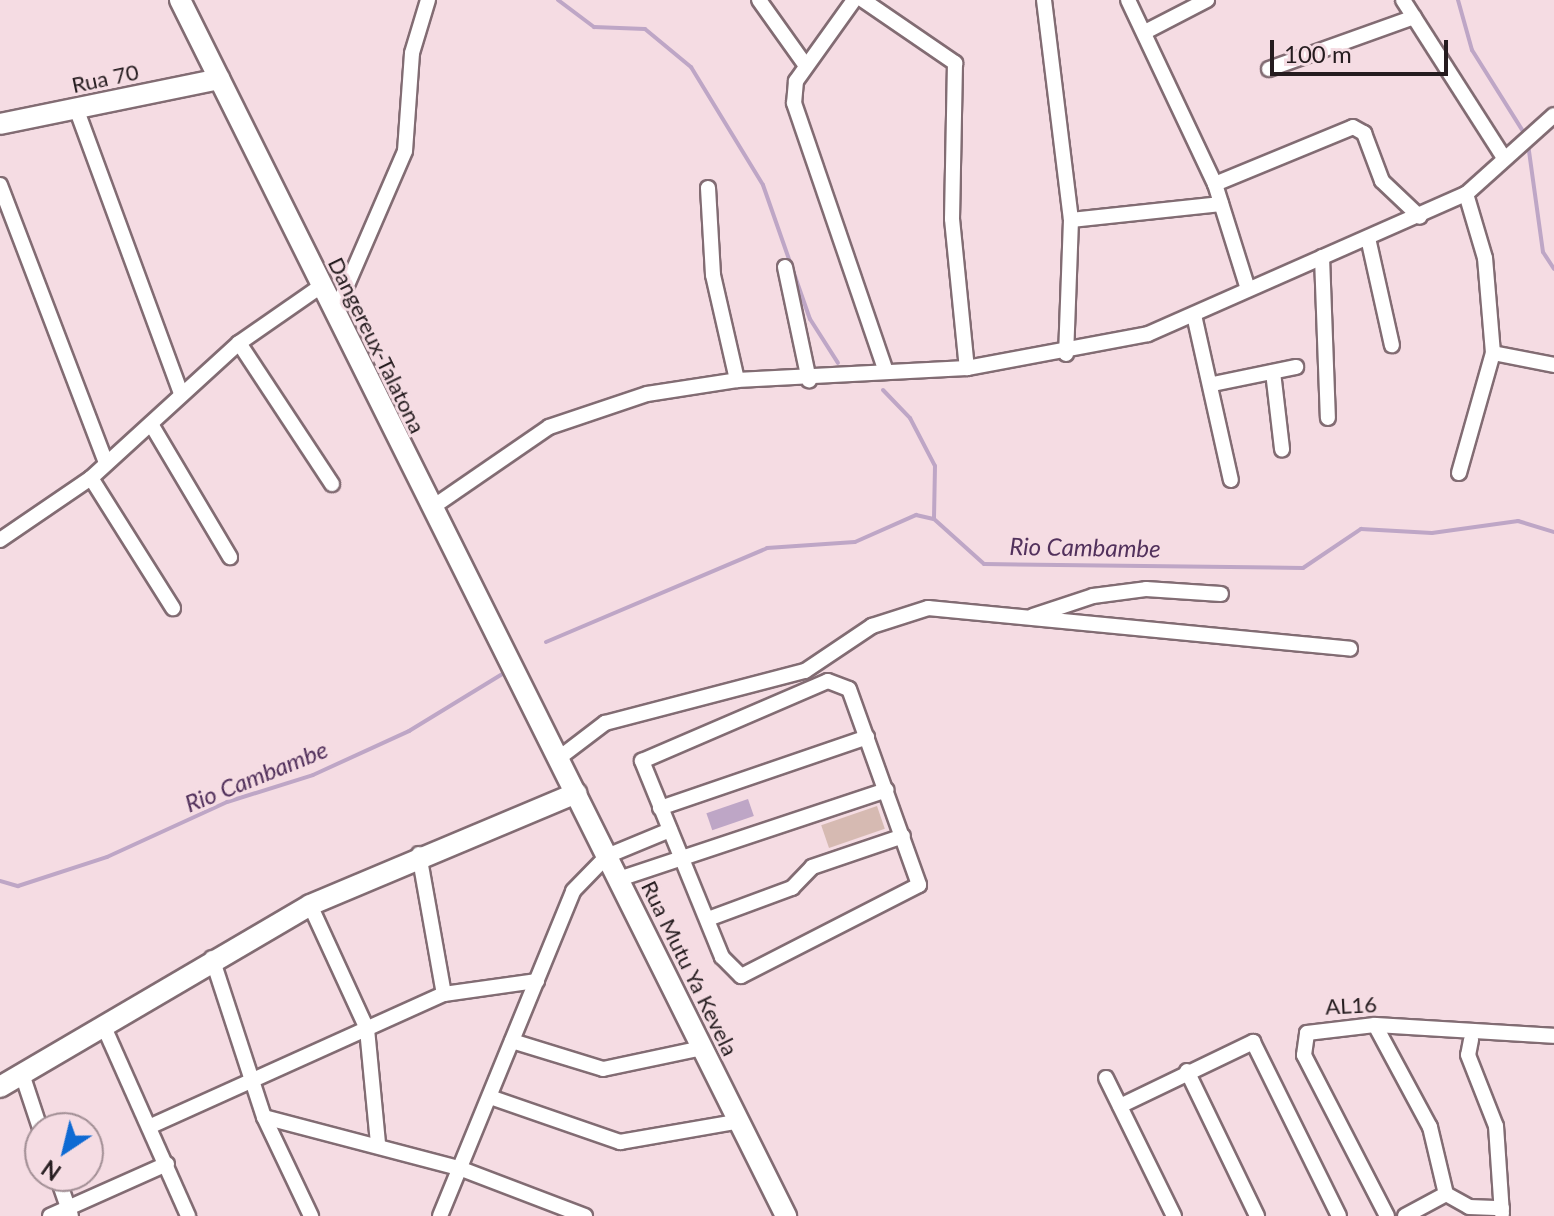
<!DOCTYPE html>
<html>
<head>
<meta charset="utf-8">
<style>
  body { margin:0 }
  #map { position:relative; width:1554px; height:1216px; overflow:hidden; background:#f5dce3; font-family:Lato,sans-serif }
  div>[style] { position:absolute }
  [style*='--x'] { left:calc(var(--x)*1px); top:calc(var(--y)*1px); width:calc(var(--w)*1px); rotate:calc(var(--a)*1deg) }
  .green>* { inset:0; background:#d6bab2; transform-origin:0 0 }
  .water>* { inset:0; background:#bea6c6; transform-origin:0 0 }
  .stream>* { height:4px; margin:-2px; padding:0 2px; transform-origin:2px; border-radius:2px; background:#bea6c6 }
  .roads { filter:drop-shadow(2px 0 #826c73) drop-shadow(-2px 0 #826c73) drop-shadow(0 2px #826c73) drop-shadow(0 -2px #826c73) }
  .street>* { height:14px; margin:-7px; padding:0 7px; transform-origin:7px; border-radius:7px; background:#fff }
  .secondary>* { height:20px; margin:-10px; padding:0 10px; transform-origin:10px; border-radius:10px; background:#fff }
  span { translate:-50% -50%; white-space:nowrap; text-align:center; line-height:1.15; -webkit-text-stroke:6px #f5dce3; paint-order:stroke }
  .street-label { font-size:22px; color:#251c1f }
  .water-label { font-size:24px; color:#52315c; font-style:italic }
  .north { position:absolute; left:24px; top:1112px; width:80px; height:80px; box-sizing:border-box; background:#f5dce3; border:2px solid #a28f95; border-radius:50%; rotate:215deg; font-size:22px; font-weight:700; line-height:32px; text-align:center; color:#251c1f }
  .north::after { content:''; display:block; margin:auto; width:28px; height:36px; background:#0e6ad3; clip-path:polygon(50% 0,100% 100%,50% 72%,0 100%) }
  .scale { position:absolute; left:1270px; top:40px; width:178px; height:36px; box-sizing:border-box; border:4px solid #251c1f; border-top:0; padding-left:10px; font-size:24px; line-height:28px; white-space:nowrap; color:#251c1f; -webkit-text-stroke:6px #f5dce3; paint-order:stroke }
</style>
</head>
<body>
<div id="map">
  <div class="green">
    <i style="left:877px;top:806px;width:24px;height:59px;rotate:71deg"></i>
  </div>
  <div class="water">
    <i style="left:748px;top:799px;width:18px;height:44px;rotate:71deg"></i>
  </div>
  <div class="stream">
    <i style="--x:558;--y:0;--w:45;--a:36.9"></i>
    <i style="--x:594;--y:27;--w:51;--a:2.2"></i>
    <i style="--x:645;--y:29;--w:60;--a:39.6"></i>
    <i style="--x:691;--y:67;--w:138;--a:58.6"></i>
    <i style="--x:763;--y:185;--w:142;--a:70.7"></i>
    <i style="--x:810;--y:319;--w:52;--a:57.5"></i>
    <i style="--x:1458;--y:0;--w:52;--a:74.4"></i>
    <i style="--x:1472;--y:50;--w:102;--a:57.9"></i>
    <i style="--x:1528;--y:144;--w:109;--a:82.1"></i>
    <i style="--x:1543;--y:252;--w:20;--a:57"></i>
    <i style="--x:883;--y:390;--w:39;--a:46"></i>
    <i style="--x:910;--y:418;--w:54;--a:62.5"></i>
    <i style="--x:935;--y:466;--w:52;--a:91.1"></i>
    <i style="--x:546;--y:642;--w:240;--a:-23"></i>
    <i style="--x:767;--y:548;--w:88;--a:-3.9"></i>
    <i style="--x:855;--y:542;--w:67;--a:-23.9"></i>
    <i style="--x:916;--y:515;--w:18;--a:13"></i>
    <i style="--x:934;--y:519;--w:67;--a:42"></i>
    <i style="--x:984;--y:564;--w:319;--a:0.7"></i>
    <i style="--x:1303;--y:568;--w:70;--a:-33.9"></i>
    <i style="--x:1361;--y:529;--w:71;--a:3.2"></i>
    <i style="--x:1432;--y:533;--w:87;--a:-7.9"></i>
    <i style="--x:1518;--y:521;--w:38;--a:17"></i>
    <i style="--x:0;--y:881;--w:19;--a:16"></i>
    <i style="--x:18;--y:886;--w:94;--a:-18"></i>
    <i style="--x:107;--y:857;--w:132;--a:-24.6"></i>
    <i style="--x:227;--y:802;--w:90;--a:-17.4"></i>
    <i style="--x:313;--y:775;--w:106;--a:-24.6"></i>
    <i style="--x:409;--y:731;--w:117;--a:-31.4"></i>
  </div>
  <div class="roads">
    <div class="street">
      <i style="--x:759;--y:0;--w:81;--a:54.5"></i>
      <i style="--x:854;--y:0;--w:100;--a:125.6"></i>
      <i style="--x:796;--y:81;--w:22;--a:95"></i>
      <i style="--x:794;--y:103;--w:283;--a:71.1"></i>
      <i style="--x:863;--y:0;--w:112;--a:34.4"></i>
      <i style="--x:955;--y:63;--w:156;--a:91.1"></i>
      <i style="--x:952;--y:219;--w:150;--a:84.3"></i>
      <i style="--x:1044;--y:0;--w:222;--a:83"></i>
      <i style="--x:1071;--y:220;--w:134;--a:92.1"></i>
      <i style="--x:1128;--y:0;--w:204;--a:64.7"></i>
      <i style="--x:1215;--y:184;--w:110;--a:72.6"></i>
      <i style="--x:1403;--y:0;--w:188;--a:57.4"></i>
      <i style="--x:1145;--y:32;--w:70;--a:-27.3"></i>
      <i style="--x:1269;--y:69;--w:154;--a:-19.7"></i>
      <i style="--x:76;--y:108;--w:304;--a:69.8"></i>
      <i style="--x:1215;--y:184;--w:149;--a:-22.4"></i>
      <i style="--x:1353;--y:127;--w:13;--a:29"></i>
      <i style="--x:1364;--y:133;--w:51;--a:69.4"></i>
      <i style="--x:1382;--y:181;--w:52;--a:43.5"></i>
      <i style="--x:0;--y:185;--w:298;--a:69.1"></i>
      <i style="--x:708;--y:188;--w:87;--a:86.7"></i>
      <i style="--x:713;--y:275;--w:108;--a:77.1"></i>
      <i style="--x:1071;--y:220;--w:151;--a:-6.1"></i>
      <i style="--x:1368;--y:238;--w:110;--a:77.4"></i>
      <i style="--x:1322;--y:257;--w:161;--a:87.9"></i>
      <i style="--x:785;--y:267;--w:116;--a:78"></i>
      <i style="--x:341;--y:299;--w:161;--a:-66.6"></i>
      <i style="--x:405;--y:151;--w:98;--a:-85.9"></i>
      <i style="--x:412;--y:53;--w:55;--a:-73.2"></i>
      <i style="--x:1194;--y:315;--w:169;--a:77.4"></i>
      <i style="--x:239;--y:343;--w:169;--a:56.6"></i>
      <i style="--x:1493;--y:353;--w:62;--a:11.1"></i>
      <i style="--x:1273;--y:372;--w:78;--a:83.3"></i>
      <i style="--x:1213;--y:384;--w:85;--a:-11.6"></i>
      <i style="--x:151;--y:424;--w:155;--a:59.3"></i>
      <i style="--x:1459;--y:473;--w:125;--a:-74.2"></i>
      <i style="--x:1493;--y:353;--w:95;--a:-94.8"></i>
      <i style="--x:1485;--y:258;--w:67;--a:-106.5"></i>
      <i style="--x:91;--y:478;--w:154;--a:57.8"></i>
      <i style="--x:440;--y:502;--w:132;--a:-34.5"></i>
      <i style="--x:549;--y:427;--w:103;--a:-18.6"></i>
      <i style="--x:647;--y:394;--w:91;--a:-8.8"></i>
      <i style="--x:737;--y:380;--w:230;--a:-3"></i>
      <i style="--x:967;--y:368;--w:184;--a:-10.6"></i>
      <i style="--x:1148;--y:334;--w:347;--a:-23.8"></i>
      <i style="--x:1466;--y:194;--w:118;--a:-41.9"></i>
      <i style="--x:0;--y:540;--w:110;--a:-34.3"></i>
      <i style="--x:91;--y:478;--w:200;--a:-42.4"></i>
      <i style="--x:239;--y:343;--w:100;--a:-34.8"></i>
      <i style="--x:1033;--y:616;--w:63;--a:-18.4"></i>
      <i style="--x:1093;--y:596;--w:53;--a:-7.5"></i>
      <i style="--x:1146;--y:589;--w:75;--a:3.8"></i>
      <i style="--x:828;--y:681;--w:22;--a:21"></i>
      <i style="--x:849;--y:689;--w:208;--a:70.3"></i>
      <i style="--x:919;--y:885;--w:200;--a:152.9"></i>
      <i style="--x:741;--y:976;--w:27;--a:-135"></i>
      <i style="--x:722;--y:957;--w:212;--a:-112.2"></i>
      <i style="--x:642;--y:761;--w:202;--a:-23.3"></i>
      <i style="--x:559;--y:758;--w:58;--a:-37.3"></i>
      <i style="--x:605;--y:723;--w:207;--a:-14.6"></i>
      <i style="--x:805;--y:671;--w:81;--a:-33.9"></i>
      <i style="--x:872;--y:626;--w:59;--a:-17.8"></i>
      <i style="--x:928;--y:608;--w:424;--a:5.5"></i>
      <i style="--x:660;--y:808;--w:219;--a:-18.9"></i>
      <i style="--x:419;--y:854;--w:142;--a:79.9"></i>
      <i style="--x:619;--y:879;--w:282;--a:-18.4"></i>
      <i style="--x:310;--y:905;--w:136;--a:65.3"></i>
      <i style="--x:367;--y:1029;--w:116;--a:84.5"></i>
      <i style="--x:708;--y:919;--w:90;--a:-20.3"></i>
      <i style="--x:792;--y:888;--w:29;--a:-46"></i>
      <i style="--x:812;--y:867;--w:96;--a:-18.8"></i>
      <i style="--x:212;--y:958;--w:167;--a:71.9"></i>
      <i style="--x:264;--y:1117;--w:110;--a:64.6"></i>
      <i style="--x:1375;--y:1025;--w:116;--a:61.7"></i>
      <i style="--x:1430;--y:1127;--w:69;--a:76.6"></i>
      <i style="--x:1446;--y:1194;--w:26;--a:29"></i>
      <i style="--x:1469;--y:1207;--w:33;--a:2"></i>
      <i style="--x:104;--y:1027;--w:207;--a:66"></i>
      <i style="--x:1471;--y:1040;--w:15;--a:101"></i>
      <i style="--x:1468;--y:1055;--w:76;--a:68.5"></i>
      <i style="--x:1496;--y:1126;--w:88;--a:86.1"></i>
      <i style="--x:512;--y:1041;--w:95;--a:17.1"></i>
      <i style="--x:603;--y:1069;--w:102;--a:-11.9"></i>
      <i style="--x:1187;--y:1071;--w:161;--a:64.2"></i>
      <i style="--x:22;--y:1074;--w:57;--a:71.6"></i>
      <i style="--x:1106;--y:1078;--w:154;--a:63.8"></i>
      <i style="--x:490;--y:1097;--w:138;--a:19.1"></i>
      <i style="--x:620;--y:1142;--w:122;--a:-9.9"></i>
      <i style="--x:1120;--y:1106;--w:148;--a:-25.7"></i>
      <i style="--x:1253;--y:1042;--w:194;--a:63.7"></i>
      <i style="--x:264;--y:1117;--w:202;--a:14.7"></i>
      <i style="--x:459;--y:1168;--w:135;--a:20.9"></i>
      <i style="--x:151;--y:1126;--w:321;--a:-24.3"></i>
      <i style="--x:444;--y:994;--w:94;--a:-8"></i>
      <i style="--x:57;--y:1176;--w:42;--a:70.7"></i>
      <i style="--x:50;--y:1216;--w:128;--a:-24"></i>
      <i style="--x:440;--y:1216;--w:351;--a:-67.7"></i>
      <i style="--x:573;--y:891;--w:49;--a:-45.8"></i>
      <i style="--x:607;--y:856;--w:68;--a:-22.4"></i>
      <i style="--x:1387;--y:1216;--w:181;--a:-117.3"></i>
      <i style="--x:1304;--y:1055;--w:22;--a:-82"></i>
      <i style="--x:1307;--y:1033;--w:68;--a:-6.7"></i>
      <i style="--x:1375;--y:1025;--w:179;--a:3.5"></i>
      <i style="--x:1405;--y:1216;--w:47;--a:-28.2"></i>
    </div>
    <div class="secondary">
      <i style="--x:180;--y:0;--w:1359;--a:63.51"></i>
      <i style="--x:0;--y:124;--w:224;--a:-11.6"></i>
      <i style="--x:0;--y:1087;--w:359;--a:-30.4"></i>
      <i style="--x:310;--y:905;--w:289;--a:-22.8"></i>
    </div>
  </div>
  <div class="street-label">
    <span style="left:105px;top:78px;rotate:-12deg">Rua 70</span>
    <span style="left:377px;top:345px;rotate:64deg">Dangereux-Talatona</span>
    <span style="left:690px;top:968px;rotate:64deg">Rua Mutu Ya Kevela</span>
    <span style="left:1351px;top:1005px;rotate:-3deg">AL16</span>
  </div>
  <div class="water-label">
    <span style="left:1085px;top:547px;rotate:1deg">Rio Cambambe</span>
    <span style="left:256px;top:776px;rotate:-22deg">Rio Cambambe</span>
  </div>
  <div class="north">N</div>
  <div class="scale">100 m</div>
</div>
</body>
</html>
